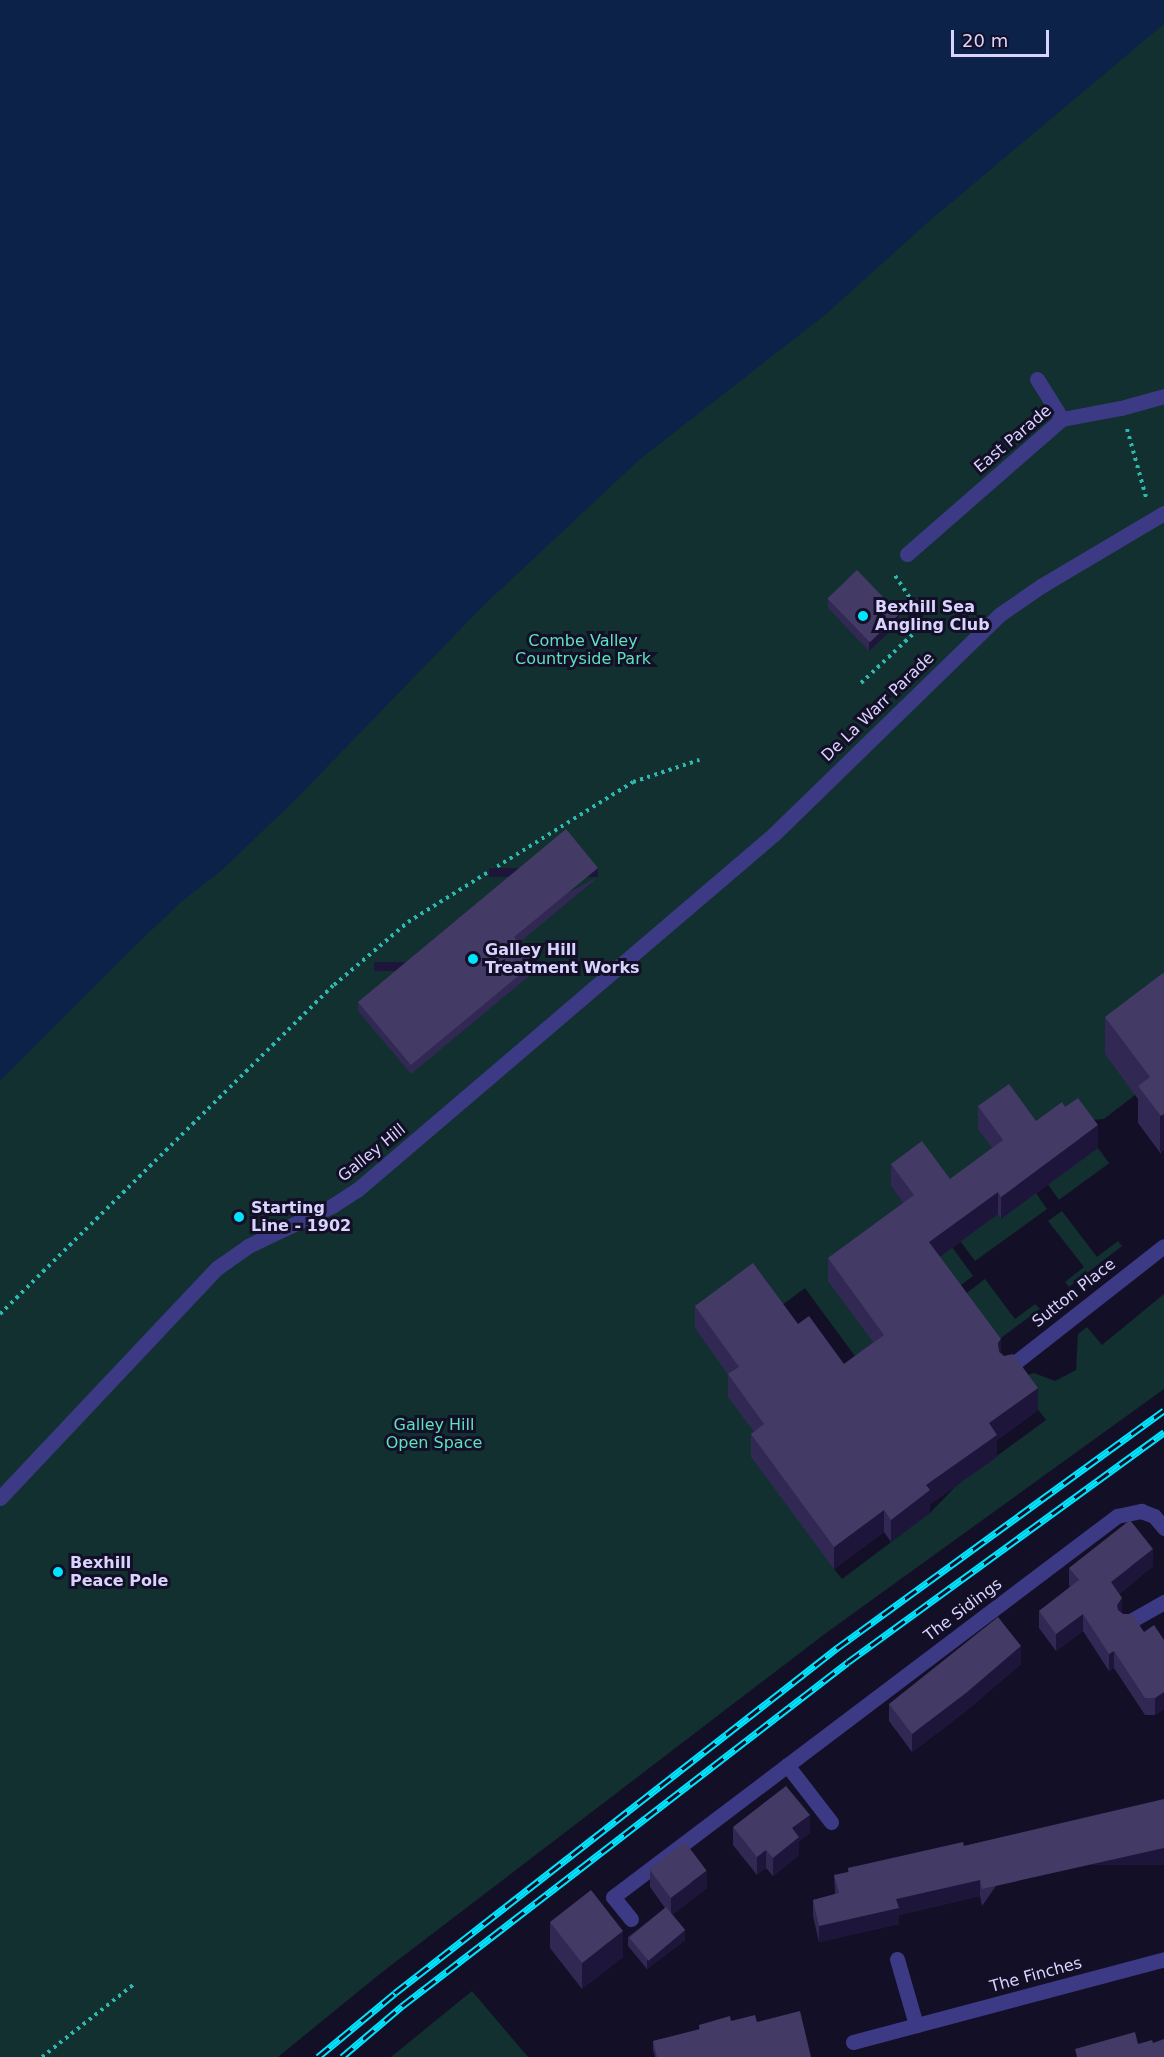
<!DOCTYPE html>
<html>
<head>
<meta charset="utf-8">
<style>
  body { margin:0 }
  #map { position:relative; width:1164px; height:2057px; overflow:hidden; background:#130f26; font-family:"DejaVu Sans",sans-serif }
  div>[style] { position:absolute }
  [style*='--x'] { left:calc(var(--x)*1px); top:calc(var(--y)*1px); width:calc(var(--w)*1px); rotate:calc(var(--a)*1deg) }
  .green>* { inset:0; background:#12302f; transform-origin:0 0 }
  .water>* { inset:0; background:#0c2248 }
  .path>* { height:4px; margin-top:-2px; transform-origin:0; background:repeating-linear-gradient(90deg,#2fb8b0 0 3px,transparent 0 7.5px) }
  .lane>* { height:15px; margin:-7.5px; padding:0 7.5px; transform-origin:7.5px; border-radius:7.5px; background:#3d3a85 }
  .street>* { height:15px; margin:-7.5px; padding:0 7.5px; transform-origin:7.5px; border-radius:7.5px; background:#3d3a85 }
  .rail>* { height:7px; margin-top:-3.5px; transform-origin:0; background:repeating-linear-gradient(90deg,#130f26 0 14px,#00e5ff 0 28px); box-sizing:border-box; border-block:2px solid #00e5ff }
  .wall>* { inset:0; background:#312854 }
  .shaded-wall>* { inset:0; background:#1d163a; transform-origin:0 0 }
  .building>* { inset:0; background:#433a66; transform-origin:0 0 }
  .dots>* { width:16px; height:16px; translate:-50% -50%; box-sizing:border-box; border:3px solid #130f26; border-radius:50% }
  span { translate:-50% -50%; white-space:nowrap; text-align:center; line-height:1.15; -webkit-text-stroke:6px #130f26; paint-order:stroke }
  .street-label { font-size:16px; color:#d9d4ff }
  .poi-label { font-size:16px; color:#d9d4ff; font-weight:700 }
  .left { translate:0 -50%; text-align:left }
  .park-label { font-size:16px; color:#5fe0c0 }
  .scale { position:absolute; left:951px; top:30px; width:98px; height:27px; box-sizing:border-box; border:3px solid #d9d4ff; border-top:0; padding-left:8px; font-size:18px; line-height:21px; white-space:nowrap; color:#d9d4ff; -webkit-text-stroke:4px #130f26; paint-order:stroke }
</style>
</head>
<body>
<div id="map">
  <div class="green">
    <i style="clip-path:polygon(0 0,1164px 0,1164px 1011px,1135px 1095px,1104px 1119px,1078px 1121px,977px 1186px,891px 1186px,918px 1223px,895px 1334px,860px 1363px,805px 1288px,773px 1312px,831px 1369px,834px 1569px,842px 1579px,930px 1513px,956px 1486px,1046px 1420px,1015px 1379px,1034px 1373px,1055px 1381px,1076px 1370px,1078px 1334px,1087px 1327px,1102px 1345px,1164px 1294px,1164px 1389px,826px 1633px,381px 1973px,278px 2057px,0 2057px)"></i>
    <i style="left:1098px;top:1148px;width:19px;height:62px;rotate:54deg"></i>
    <i style="clip-path:polygon(1036px 1193px,1047px 1209px,975px 1261px,960px 1241px,998px 1214px)"></i>
    <i style="clip-path:polygon(1062px 1211px,1097px 1257px,1118px 1241px,1122px 1246px,1069px 1287px,1065px 1282px,1084px 1267px,1048px 1221px)"></i>
    <i style="left:952px;top:1247px;width:36px;height:77px;rotate:54deg"></i>
    <i style="clip-path:polygon(985px 1279px,1015px 1319px,1035px 1304px,1040px 1309px,990px 1346px,956px 1301px)"></i>
    <i style="clip-path:polygon(472px 1991px,528px 2057px,391px 2057px)"></i>
  </div>
  <div class="water">
    <i style="clip-path:polygon(0 0,1164px 0,1164px 24px,927px 223px,825px 315px,639px 460px,482px 607px,294px 801px,222px 870px,180px 903px,136px 945px,0 1081px)"></i>
  </div>
  <div class="path">
    <i style="--x:1127;--y:429;--w:71;--a:74.4"></i>
    <i style="--x:861;--y:683;--w:89;--a:-43.2"></i>
    <i style="--x:926;--y:622;--w:58;--a:-123.7"></i>
    <i style="--x:0;--y:1314;--w:469;--a:-44.6"></i>
    <i style="--x:334;--y:985;--w:97;--a:-40.4"></i>
    <i style="--x:408;--y:922;--w:265;--a:-31.9"></i>
    <i style="--x:633;--y:782;--w:70;--a:-18.4"></i>
    <i style="--x:42;--y:2057;--w:116;--a:-38.4"></i>
  </div>
  <div class="lane">
    <i style="--x:1037;--y:379;--w:47;--a:58"></i>
  </div>
  <div class="street">
    <i style="--x:907;--y:554;--w:206;--a:-41.1"></i>
    <i style="--x:1062;--y:419;--w:60;--a:-10.6"></i>
    <i style="--x:1121;--y:408;--w:45;--a:-15.6"></i>
    <i style="--x:1007;--y:1369;--w:199;--a:-38.1"></i>
    <i style="--x:0;--y:1498;--w:316;--a:-46.7"></i>
    <i style="--x:217;--y:1268;--w:38;--a:-35"></i>
    <i style="--x:248;--y:1246;--w:93;--a:-25.5"></i>
    <i style="--x:332;--y:1206;--w:30;--a:-33"></i>
    <i style="--x:357;--y:1190;--w:547;--a:-40.48"></i>
    <i style="--x:773;--y:835;--w:315;--a:-44.2"></i>
    <i style="--x:999;--y:615;--w:51;--a:-34.6"></i>
    <i style="--x:1041;--y:586;--w:143;--a:-30.7"></i>
    <i style="--x:1127;--y:1623;--w:43;--a:-29.6"></i>
    <i style="--x:787;--y:1765;--w:72;--a:52.3"></i>
    <i style="--x:631;--y:1919;--w:28;--a:-129"></i>
    <i style="--x:613;--y:1897;--w:632;--a:-37.09"></i>
    <i style="--x:1117;--y:1516;--w:25;--a:-12"></i>
    <i style="--x:1141;--y:1511;--w:14;--a:21"></i>
    <i style="--x:1154;--y:1516;--w:16;--a:50"></i>
    <i style="--x:897;--y:1959;--w:69;--a:73.9"></i>
    <i style="--x:853;--y:2042;--w:322;--a:-14.9"></i>
  </div>
  <div class="rail">
    <i style="--x:318;--y:2057;--w:100;--a:-39.7"></i>
    <i style="--x:395;--y:1993;--w:561;--a:-37.97"></i>
    <i style="--x:837;--y:1648;--w:404;--a:-36"></i>
    <i style="--x:342;--y:2057;--w:79;--a:-40.4"></i>
    <i style="--x:402;--y:2006;--w:563;--a:-37.64"></i>
    <i style="--x:848;--y:1662;--w:391;--a:-36"></i>
  </div>
  <div class="wall">
    <i style="clip-path:polygon(828px 599px,899px 623px,869px 651px,828px 608px)"></i>
    <i style="clip-path:polygon(598px 877px,519px 943px,535px 971px,411px 1074px,358px 1011px,358px 1002px)"></i>
    <i style="clip-path:polygon(1163px 973px,1161px 1154px,1138px 1123px,1138px 1099px,1105px 1054px,1105px 1017px)"></i>
    <i style="clip-path:polygon(978px 1106px,1036px 1121px,1098px 1148px,1001px 1219px,998px 1214px,940px 1257px,1038px 1410px,997px 1440px,997px 1457px,930px 1504px,930px 1513px,891px 1542px,884px 1532px,834px 1569px,751px 1457px,751px 1434px,754px 1432px,728px 1397px,728px 1375px,695px 1328px,695px 1306px,798px 1324px,844px 1364px,873px 1342px,828px 1281px,828px 1258px,903px 1203px,891px 1186px,891px 1164px,950px 1179px,992px 1148px,978px 1129px)"></i>
    <i style="clip-path:polygon(1153px 1566px,1119px 1594px,1122px 1613px,1144px 1632px,1164px 1640px,1164px 1709px,1155px 1715px,1145px 1715px,1114px 1668px,1109px 1671px,1083px 1631px,1056px 1651px,1039px 1628px,1039px 1611px,1070px 1587px,1069px 1585px,1069px 1568px)"></i>
    <i style="clip-path:polygon(1021px 1664px,966px 1711px,912px 1752px,889px 1721px,889px 1704px)"></i>
    <i style="clip-path:polygon(733px 1827px,810px 1833px,799px 1841px,799px 1855px,773px 1876px,766px 1868px,757px 1875px,733px 1845px)"></i>
    <i style="clip-path:polygon(1035px 1830px,982px 1906px,980px 1896px,899px 1915px,899px 1924px,819px 1942px,813px 1916px,813px 1900px,835px 1894px,834px 1875px,848px 1872px,848px 1868px,964px 1846px)"></i>
    <i style="clip-path:polygon(650px 1870px,707px 1888px,672px 1915px,685px 1940px,647px 1969px,628px 1946px,628px 1937px,665px 1908px,650px 1887px)"></i>
    <i style="clip-path:polygon(550px 1922px,623px 1957px,582px 1989px,550px 1948px)"></i>
    <i style="clip-path:polygon(731px 2021px,757px 2022px,811px 2057px,655px 2057px,653px 2050px,653px 2041px,699px 2030px,699px 2025px)"></i>
  </div>
  <div class="shaded-wall">
    <i style="clip-path:polygon(899px 614px,899px 623px,869px 651px,869px 642px)"></i>
    <i style="left:598px;top:868px;width:9px;height:109px;rotate:90deg"></i>
    <i style="left:535px;top:962px;width:9px;height:161px;rotate:90deg"></i>
    <i style="left:1164px;top:1114px;width:37px;height:4px;rotate:90deg"></i>
    <i style="clip-path:polygon(1098px 1125px,1098px 1148px,1001px 1219px,1001px 1197px)"></i>
    <i style="clip-path:polygon(998px 1192px,998px 1214px,929px 1265px,929px 1242px)"></i>
    <i style="clip-path:polygon(1001px 1339px,1001px 1361px,998px 1343px)"></i>
    <i style="clip-path:polygon(1038px 1388px,1038px 1410px,997px 1440px,997px 1457px,930px 1504px,930px 1513px,891px 1542px,891px 1520px,989px 1423px)"></i>
    <i style="clip-path:polygon(884px 1510px,884px 1532px,834px 1569px,834px 1547px)"></i>
    <i style="clip-path:polygon(1153px 1549px,1153px 1566px,1111px 1600px,1111px 1582px)"></i>
    <i style="clip-path:polygon(1122px 1598px,1122px 1615px,1117px 1622px,1117px 1605px)"></i>
    <i style="clip-path:polygon(1083px 1614px,1083px 1631px,1056px 1651px,1056px 1634px)"></i>
    <i style="clip-path:polygon(1021px 1646px,1021px 1664px,966px 1711px,912px 1752px,912px 1734px)"></i>
    <i style="clip-path:polygon(1114px 1651px,1114px 1668px,1109px 1671px,1109px 1654px)"></i>
    <i style="clip-path:polygon(1164px 1692px,1164px 1709px,1155px 1715px,1155px 1698px)"></i>
    <i style="clip-path:polygon(810px 1815px,810px 1833px,799px 1841px,799px 1855px,773px 1876px,773px 1858px,792px 1828px)"></i>
    <i style="left:1164px;top:1848px;width:17px;height:187px;rotate:90deg"></i>
    <i style="clip-path:polygon(766px 1850px,766px 1868px,757px 1875px,757px 1857px)"></i>
    <i style="clip-path:polygon(707px 1871px,707px 1888px,671px 1916px,671px 1898px)"></i>
    <i style="clip-path:polygon(980px 1880px,980px 1896px,899px 1915px,899px 1924px,819px 1942px,819px 1926px,896px 1899px)"></i>
    <i style="clip-path:polygon(685px 1930px,685px 1940px,647px 1969px,647px 1960px)"></i>
    <i style="clip-path:polygon(623px 1931px,623px 1957px,582px 1989px,582px 1963px)"></i>
  </div>
  <div class="building">
    <i style="left:857px;top:570px;width:61px;height:41px;rotate:46deg"></i>
    <i style="clip-path:polygon(566px 829px,598px 868px,514px 937px,535px 962px,411px 1065px,358px 1002px)"></i>
    <i style="clip-path:polygon(1163px 973px,1164px 974px,1164px 1114px,1161px 1116px,1138px 1086px,1150px 1077px,1105px 1017px)"></i>
    <i style="clip-path:polygon(1009px 1084px,1036px 1121px,1062px 1102px,1065px 1107px,1078px 1098px,1098px 1125px,1001px 1197px,998px 1192px,929px 1242px,1001px 1339px,998px 1343px,999px 1352px,1004px 1356px,1013px 1354px,1038px 1388px,989px 1423px,997px 1435px,926px 1485px,930px 1490px,891px 1520px,884px 1510px,834px 1547px,751px 1434px,764px 1424px,728px 1374px,739px 1367px,695px 1306px,753px 1263px,798px 1324px,809px 1316px,844px 1364px,884px 1335px,828px 1258px,914px 1195px,891px 1164px,922px 1141px,950px 1179px,1003px 1140px,978px 1106px)"></i>
    <i style="clip-path:polygon(1130px 1520px,1153px 1549px,1111px 1582px,1122px 1598px,1117px 1605px,1118px 1610px,1123px 1614px,1132px 1614px,1144px 1632px,1154px 1625px,1164px 1640px,1164px 1692px,1155px 1698px,1145px 1698px,1114px 1651px,1109px 1654px,1083px 1614px,1056px 1634px,1039px 1611px,1079px 1580px,1069px 1568px)"></i>
    <i style="clip-path:polygon(998px 1617px,1021px 1646px,966px 1693px,912px 1734px,889px 1704px)"></i>
    <i style="clip-path:polygon(786px 1786px,810px 1815px,792px 1828px,799px 1837px,773px 1858px,766px 1850px,757px 1857px,733px 1827px)"></i>
    <i style="clip-path:polygon(1164px 1799px,1164px 1848px,982px 1889px,980px 1880px,896px 1899px,899px 1908px,819px 1926px,813px 1900px,839px 1893px,834px 1875px,849px 1872px,848px 1868px,963px 1842px,964px 1846px)"></i>
    <i style="left:685px;top:1842px;width:36px;height:45px;rotate:53deg"></i>
    <i style="left:591px;top:1890px;width:52px;height:52px;rotate:52deg"></i>
    <i style="left:666px;top:1907px;width:30px;height:48px;rotate:50deg"></i>
    <i style="clip-path:polygon(800px 2011px,811px 2057px,657px 2057px,653px 2041px,700px 2029px,699px 2025px,730px 2016px,731px 2021px,755px 2015px,757px 2022px)"></i>
    <i style="clip-path:polygon(1135px 2032px,1138px 2044px,1152px 2040px,1153px 2043px,1164px 2039px,1164px 2057px,1077px 2057px,1075px 2049px)"></i>
  </div>
  <div class="dots">
    <i style="left:863px;top:616px;background:#00e5ff"></i>
    <i style="left:473px;top:959px;background:#00e5ff"></i>
    <i style="left:239px;top:1217px;background:#00e5ff"></i>
    <i style="left:58px;top:1572px;background:#00e5ff"></i>
  </div>
  <div class="street-label">
    <span style="left:1013px;top:439px;rotate:-40deg">East Parade</span>
    <span style="left:878px;top:707px;rotate:-44deg">De La Warr Parade</span>
    <span style="left:372px;top:1153px;rotate:-39deg">Galley Hill</span>
    <span style="left:1074px;top:1293px;rotate:-38deg">Sutton Place</span>
    <span style="left:963px;top:1610px;rotate:-37deg">The Sidings</span>
    <span style="left:1036px;top:1975px;rotate:-15deg">The Finches</span>
  </div>
  <div class="poi-label">
    <span class="left" style="left:875px;top:616px">Bexhill Sea<br>Angling Club</span>
    <span class="left" style="left:485px;top:959px">Galley Hill<br>Treatment Works</span>
    <span class="left" style="left:251px;top:1217px">Starting<br>Line - 1902</span>
    <span class="left" style="left:70px;top:1572px">Bexhill<br>Peace Pole</span>
  </div>
  <div class="park-label">
    <span style="left:583px;top:650px">Combe Valley<br>Countryside Park</span>
    <span style="left:434px;top:1434px">Galley Hill<br>Open Space</span>
  </div>
  <div class="scale">20 m</div>
</div>
</body>
</html>
